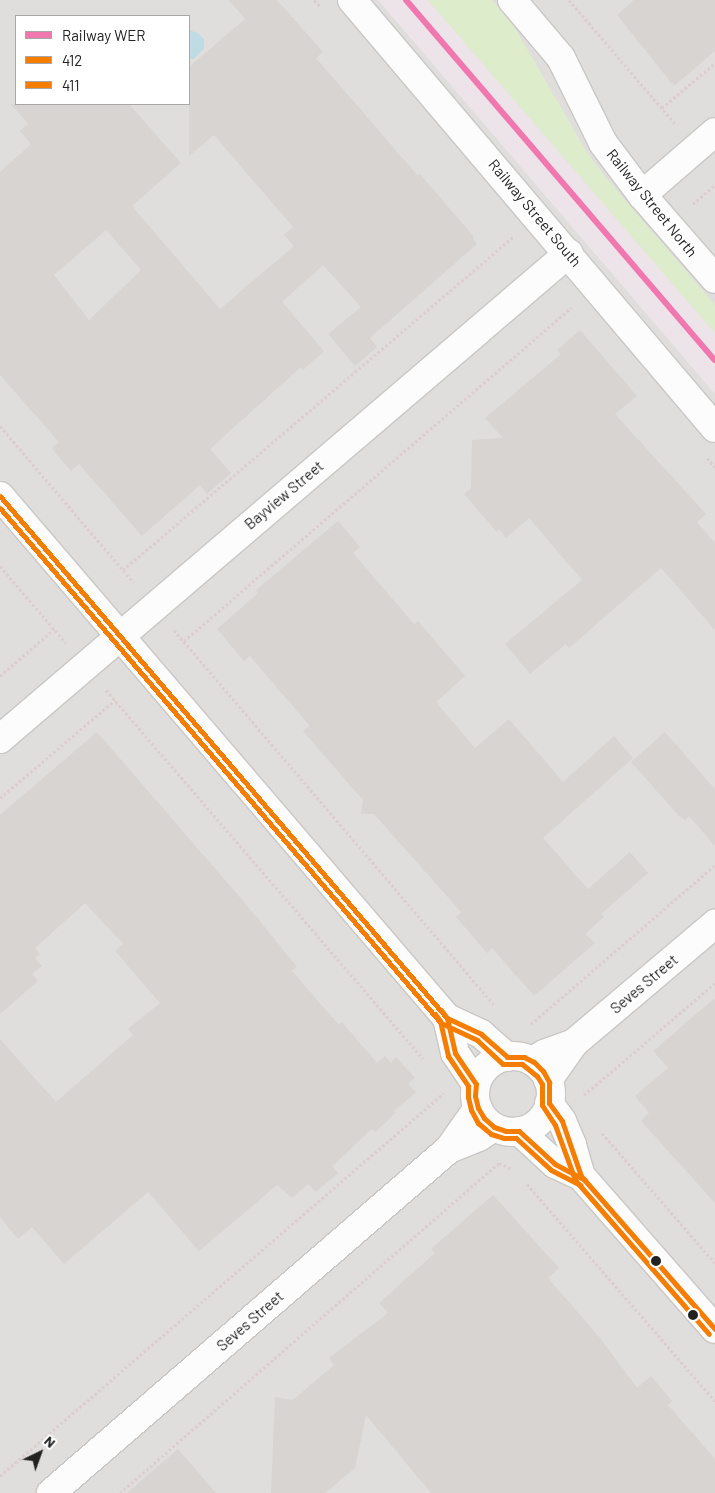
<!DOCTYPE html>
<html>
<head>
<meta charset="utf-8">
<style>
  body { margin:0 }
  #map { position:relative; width:715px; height:1493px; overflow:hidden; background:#f0eeeb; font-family:Barlow,sans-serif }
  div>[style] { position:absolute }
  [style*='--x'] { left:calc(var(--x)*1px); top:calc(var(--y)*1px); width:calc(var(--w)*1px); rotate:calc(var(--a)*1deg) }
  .residential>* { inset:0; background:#dfdedc }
  .industrial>* { inset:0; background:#ede4e9 }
  .grass>* { inset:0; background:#ddeccb }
  .water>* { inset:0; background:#bfdbe3 }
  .building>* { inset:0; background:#d7d4d2 }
  .path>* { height:3px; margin-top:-1.5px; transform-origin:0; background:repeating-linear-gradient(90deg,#dccecd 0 2.5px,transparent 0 5px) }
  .roads { filter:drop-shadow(1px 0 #c9c8c7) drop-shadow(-1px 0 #c9c8c7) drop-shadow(0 1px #c9c8c7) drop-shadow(0 -1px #c9c8c7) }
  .minor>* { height:28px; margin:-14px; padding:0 14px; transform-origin:14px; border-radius:14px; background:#fdfcfc }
  .tertiary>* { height:28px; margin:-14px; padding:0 14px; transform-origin:14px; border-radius:14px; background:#fdfcfc }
  .tertiary>.ring { margin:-14px; padding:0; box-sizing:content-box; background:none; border:28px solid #fdfcfc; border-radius:50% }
  .bus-1>* { height:5px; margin:-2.5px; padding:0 2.5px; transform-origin:2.5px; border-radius:2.5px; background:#f47d02 }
  .bus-2>* { height:5px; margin:-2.5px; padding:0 2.5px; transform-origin:2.5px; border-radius:2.5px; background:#f47d02 }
  .rail-1>* { height:6px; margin:-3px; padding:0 3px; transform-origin:3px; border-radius:3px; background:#f178af }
  .dots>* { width:14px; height:14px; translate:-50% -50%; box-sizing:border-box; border:2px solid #fff; border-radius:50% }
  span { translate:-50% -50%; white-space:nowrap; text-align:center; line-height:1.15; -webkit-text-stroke:5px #fff; paint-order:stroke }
  .street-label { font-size:15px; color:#222 }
  .legend { position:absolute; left:15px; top:15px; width:175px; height:90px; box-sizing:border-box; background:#fff; border:1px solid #a7a7a7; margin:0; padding:6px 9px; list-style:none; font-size:15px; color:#222 }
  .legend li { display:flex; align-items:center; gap:10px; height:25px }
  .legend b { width:25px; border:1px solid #a7a7a7 }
  .north { position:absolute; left:15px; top:1428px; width:50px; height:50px; -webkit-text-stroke:4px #fff; paint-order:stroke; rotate:42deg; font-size:14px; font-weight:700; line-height:20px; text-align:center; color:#222 }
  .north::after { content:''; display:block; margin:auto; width:18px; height:22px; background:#222; clip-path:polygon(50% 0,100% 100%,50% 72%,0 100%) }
</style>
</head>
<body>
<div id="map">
  <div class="residential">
    <i style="clip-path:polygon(evenodd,0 0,715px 0,715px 1493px,0 1493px,0 0,16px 16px,189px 16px,189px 104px,16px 104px,16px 16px)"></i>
  </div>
  <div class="industrial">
    <i style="clip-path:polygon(378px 0,428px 0,715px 333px,715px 394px)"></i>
  </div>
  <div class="grass">
    <i style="clip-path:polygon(428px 0,492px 0,514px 26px,586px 151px,607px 179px,715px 305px,715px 333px)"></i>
  </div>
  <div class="water">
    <i style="clip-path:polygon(189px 30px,198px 33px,204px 39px,204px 49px,194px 59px,189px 59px)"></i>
  </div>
  <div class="building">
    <i style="clip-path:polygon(evenodd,229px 0,277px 0,323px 52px,316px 58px,418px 176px,420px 174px,474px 237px,473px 239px,477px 244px,370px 338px,377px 347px,355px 366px,328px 334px,361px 307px,323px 265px,282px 302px,324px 351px,303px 370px,301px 367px,210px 449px,231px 473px,207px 494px,200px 485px,142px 536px,79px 464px,71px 471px,52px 449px,59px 442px,0 375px,0 172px,31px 144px,20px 131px,28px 124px,11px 104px,129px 104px,181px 163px,132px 206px,220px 309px,294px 246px,284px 235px,293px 227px,214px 135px,189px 156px,189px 67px,245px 19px,229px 0,106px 230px,141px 270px,89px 320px,54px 275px,106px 230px)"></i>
    <i style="clip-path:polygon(634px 0,715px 0,715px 51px,674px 86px,617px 15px)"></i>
    <i style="clip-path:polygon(580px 330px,637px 396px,615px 414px,706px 514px,697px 522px,715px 543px,715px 630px,661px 568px,569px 648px,566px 644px,530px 674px,505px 644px,582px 580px,529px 518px,506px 538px,499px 529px,497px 532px,464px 494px,471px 488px,472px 440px,503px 438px,485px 418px,561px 354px,557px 350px)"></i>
    <i style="clip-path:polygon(338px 521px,360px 547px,353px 553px,414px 624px,418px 621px,465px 676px,436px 702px,475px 748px,509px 719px,563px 782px,614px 736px,633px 758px,543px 838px,588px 889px,630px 852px,648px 873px,601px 914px,604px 917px,585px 934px,595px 943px,534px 996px,492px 948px,487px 953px,456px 917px,461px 912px,374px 814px,361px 814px,363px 800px,303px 731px,310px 726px,250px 656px,244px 661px,217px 629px,258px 593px,256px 590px)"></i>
    <i style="clip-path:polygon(97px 732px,250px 909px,297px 967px,292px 971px,339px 1025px,342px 1022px,377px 1063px,385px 1056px,391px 1063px,396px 1057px,415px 1078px,408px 1084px,416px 1092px,394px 1111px,396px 1113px,375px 1132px,372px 1129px,332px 1166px,338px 1173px,316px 1192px,308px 1184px,292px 1198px,277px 1185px,199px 1251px,148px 1192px,64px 1264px,32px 1227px,18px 1239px,0 1217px,0 1039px,56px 1102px,133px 1035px,128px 1029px,160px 1003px,115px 951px,123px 944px,85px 903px,35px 948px,40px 954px,35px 958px,42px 966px,32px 974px,38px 981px,0 1014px,0 815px)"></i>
    <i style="clip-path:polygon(665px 732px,715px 789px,715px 846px,689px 816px,685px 820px,679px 816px,631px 762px)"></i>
    <i style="clip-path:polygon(715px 998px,715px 1203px,641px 1121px,649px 1113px,635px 1096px,668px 1068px,653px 1051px)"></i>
    <i style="clip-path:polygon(493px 1195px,559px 1268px,548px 1278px,600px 1338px,637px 1388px,651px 1376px,672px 1401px,668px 1405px,715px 1459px,715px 1493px,431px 1493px,366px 1415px,355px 1468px,325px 1493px,271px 1493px,275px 1397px,293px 1400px,334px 1365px,329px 1358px,388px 1313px,379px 1303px,435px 1253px,431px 1249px)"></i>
    <i style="clip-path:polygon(178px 1449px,216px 1493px,127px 1493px)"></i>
  </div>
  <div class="path">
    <i style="--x:314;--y:0;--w:10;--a:45"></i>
    <i style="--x:569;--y:0;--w:165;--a:49.4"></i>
    <i style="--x:662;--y:108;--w:70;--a:-40.3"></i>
    <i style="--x:693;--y:204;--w:29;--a:-41"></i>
    <i style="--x:0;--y:426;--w:206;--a:49.5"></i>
    <i style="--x:707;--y:458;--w:12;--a:48"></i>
    <i style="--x:0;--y:566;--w:101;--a:49.4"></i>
    <i style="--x:123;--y:570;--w:513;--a:-40.49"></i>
    <i style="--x:174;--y:630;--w:492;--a:49.5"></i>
    <i style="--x:184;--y:641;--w:511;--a:-40.71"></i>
    <i style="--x:0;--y:676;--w:72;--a:-41"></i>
    <i style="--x:106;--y:690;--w:486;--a:49.3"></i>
    <i style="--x:0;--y:798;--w:151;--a:-40.4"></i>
    <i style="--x:531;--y:1024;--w:243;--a:-40.8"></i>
    <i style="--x:584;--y:1095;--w:172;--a:-40.5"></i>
    <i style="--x:602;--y:1133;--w:172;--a:49"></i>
    <i style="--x:527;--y:1184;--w:287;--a:49.1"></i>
    <i style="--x:0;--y:1476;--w:586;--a:-40.78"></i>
    <i style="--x:120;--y:1493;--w:503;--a:-41.05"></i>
    <i style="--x:499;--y:1163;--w:14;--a:25"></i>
  </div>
  <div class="roads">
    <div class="minor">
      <i style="--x:352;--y:0;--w:561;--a:49.7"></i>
      <i style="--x:512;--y:0;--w:76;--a:49.8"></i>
      <i style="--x:561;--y:58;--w:95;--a:63.7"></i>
      <i style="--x:603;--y:143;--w:65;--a:53.1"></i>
      <i style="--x:642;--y:195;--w:111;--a:49"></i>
      <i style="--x:642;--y:195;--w:96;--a:-40.8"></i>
      <i style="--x:0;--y:739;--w:748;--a:-40.5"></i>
      <i style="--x:532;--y:1061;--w:14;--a:-30"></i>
      <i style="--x:544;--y:1054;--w:32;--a:-20"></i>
      <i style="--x:548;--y:1080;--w:45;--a:-54.9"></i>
      <i style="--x:574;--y:1043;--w:185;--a:-40.2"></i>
      <i style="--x:449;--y:1149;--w:32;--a:-22"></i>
      <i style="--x:479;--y:1137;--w:18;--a:-34"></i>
      <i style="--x:51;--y:1493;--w:526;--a:-40.84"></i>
      <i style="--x:449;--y:1149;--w:50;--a:-54.7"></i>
    </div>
    <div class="tertiary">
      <i style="--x:0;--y:496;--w:687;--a:49.43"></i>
      <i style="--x:447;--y:1018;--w:38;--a:25"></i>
      <i style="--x:481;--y:1034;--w:35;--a:41"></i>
      <i style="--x:447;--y:1018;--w:36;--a:77"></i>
      <i style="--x:455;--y:1053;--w:37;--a:56"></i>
      <i class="ring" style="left:475px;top:1056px;width:48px;height:48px"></i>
      <i style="--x:549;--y:1103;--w:22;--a:54"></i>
      <i style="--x:562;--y:1121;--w:26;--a:67"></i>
      <i style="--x:572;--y:1145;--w:32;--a:74"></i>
      <i style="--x:581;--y:1176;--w:203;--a:48.8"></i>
      <i style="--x:519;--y:1131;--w:49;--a:42.5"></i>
      <i style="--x:555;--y:1164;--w:29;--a:25"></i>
    </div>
  </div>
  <div class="bus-1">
    <i style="--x:0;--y:496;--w:687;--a:49.43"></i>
    <i style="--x:447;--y:1018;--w:38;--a:25"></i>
    <i style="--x:481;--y:1034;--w:35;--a:41"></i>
    <i style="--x:507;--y:1057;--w:17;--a:0"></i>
    <i style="--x:524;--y:1057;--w:11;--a:27"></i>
    <i style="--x:534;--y:1062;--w:13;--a:45"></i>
    <i style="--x:543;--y:1071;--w:13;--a:61"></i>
    <i style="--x:549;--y:1082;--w:21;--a:90"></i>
    <i style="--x:549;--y:1103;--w:22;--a:54"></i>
    <i style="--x:562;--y:1121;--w:58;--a:70.9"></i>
    <i style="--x:581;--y:1176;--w:203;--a:48.8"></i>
    <i style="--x:441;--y:1010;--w:10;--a:53"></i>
    <i style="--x:447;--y:1018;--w:36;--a:77"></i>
    <i style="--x:455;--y:1053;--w:37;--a:56"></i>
    <i style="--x:476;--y:1084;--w:12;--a:95"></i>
    <i style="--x:475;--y:1096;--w:12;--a:76"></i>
    <i style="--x:478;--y:1108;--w:12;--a:59"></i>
    <i style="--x:484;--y:1118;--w:13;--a:42"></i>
    <i style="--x:494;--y:1127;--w:13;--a:18"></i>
    <i style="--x:506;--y:1131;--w:13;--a:0"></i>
    <i style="--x:519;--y:1131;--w:49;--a:42.5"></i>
    <i style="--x:555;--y:1164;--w:34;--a:28"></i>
  </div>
  <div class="bus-2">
    <i style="--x:0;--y:508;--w:678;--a:49.43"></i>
    <i style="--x:441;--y:1023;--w:40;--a:25"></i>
    <i style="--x:477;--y:1040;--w:35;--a:43"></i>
    <i style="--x:503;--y:1064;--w:19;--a:0"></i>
    <i style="--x:522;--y:1064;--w:19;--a:39"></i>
    <i style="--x:537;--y:1076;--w:9;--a:58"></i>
    <i style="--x:542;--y:1084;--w:21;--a:90"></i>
    <i style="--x:542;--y:1105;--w:24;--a:57"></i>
    <i style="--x:555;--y:1125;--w:59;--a:70"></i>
    <i style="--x:575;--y:1180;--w:204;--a:49"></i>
    <i style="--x:435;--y:1014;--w:9;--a:54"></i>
    <i style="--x:440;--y:1021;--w:36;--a:77"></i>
    <i style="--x:448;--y:1056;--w:36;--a:56"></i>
    <i style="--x:468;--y:1086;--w:11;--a:90"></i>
    <i style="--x:468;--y:1097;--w:13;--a:77"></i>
    <i style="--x:471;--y:1110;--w:15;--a:62"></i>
    <i style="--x:478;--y:1123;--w:17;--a:40"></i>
    <i style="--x:491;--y:1134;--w:14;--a:17"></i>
    <i style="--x:504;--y:1138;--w:12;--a:0"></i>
    <i style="--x:516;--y:1138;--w:47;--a:42.4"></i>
    <i style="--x:551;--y:1170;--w:33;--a:27"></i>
  </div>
  <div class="rail-1">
    <i style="--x:406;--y:0;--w:474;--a:49.4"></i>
  </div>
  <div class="dots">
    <i style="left:656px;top:1261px;background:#222"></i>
    <i style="left:693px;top:1315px;background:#222"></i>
  </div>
  <div class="street-label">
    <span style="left:652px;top:203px;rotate:51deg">Railway Street North</span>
    <span style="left:535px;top:213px;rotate:50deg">Railway Street South</span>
    <span style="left:284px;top:495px;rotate:-40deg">Bayview Street</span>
    <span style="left:644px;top:984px;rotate:-40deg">Seves Street</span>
    <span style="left:250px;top:1321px;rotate:-41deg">Seves Street</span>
  </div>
  <ul class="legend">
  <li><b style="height:6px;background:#f178af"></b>Railway WER</li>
  <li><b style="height:6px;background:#f47d02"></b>412</li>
  <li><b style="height:6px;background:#f47d02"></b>411</li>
  </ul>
  <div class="north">N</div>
</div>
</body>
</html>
